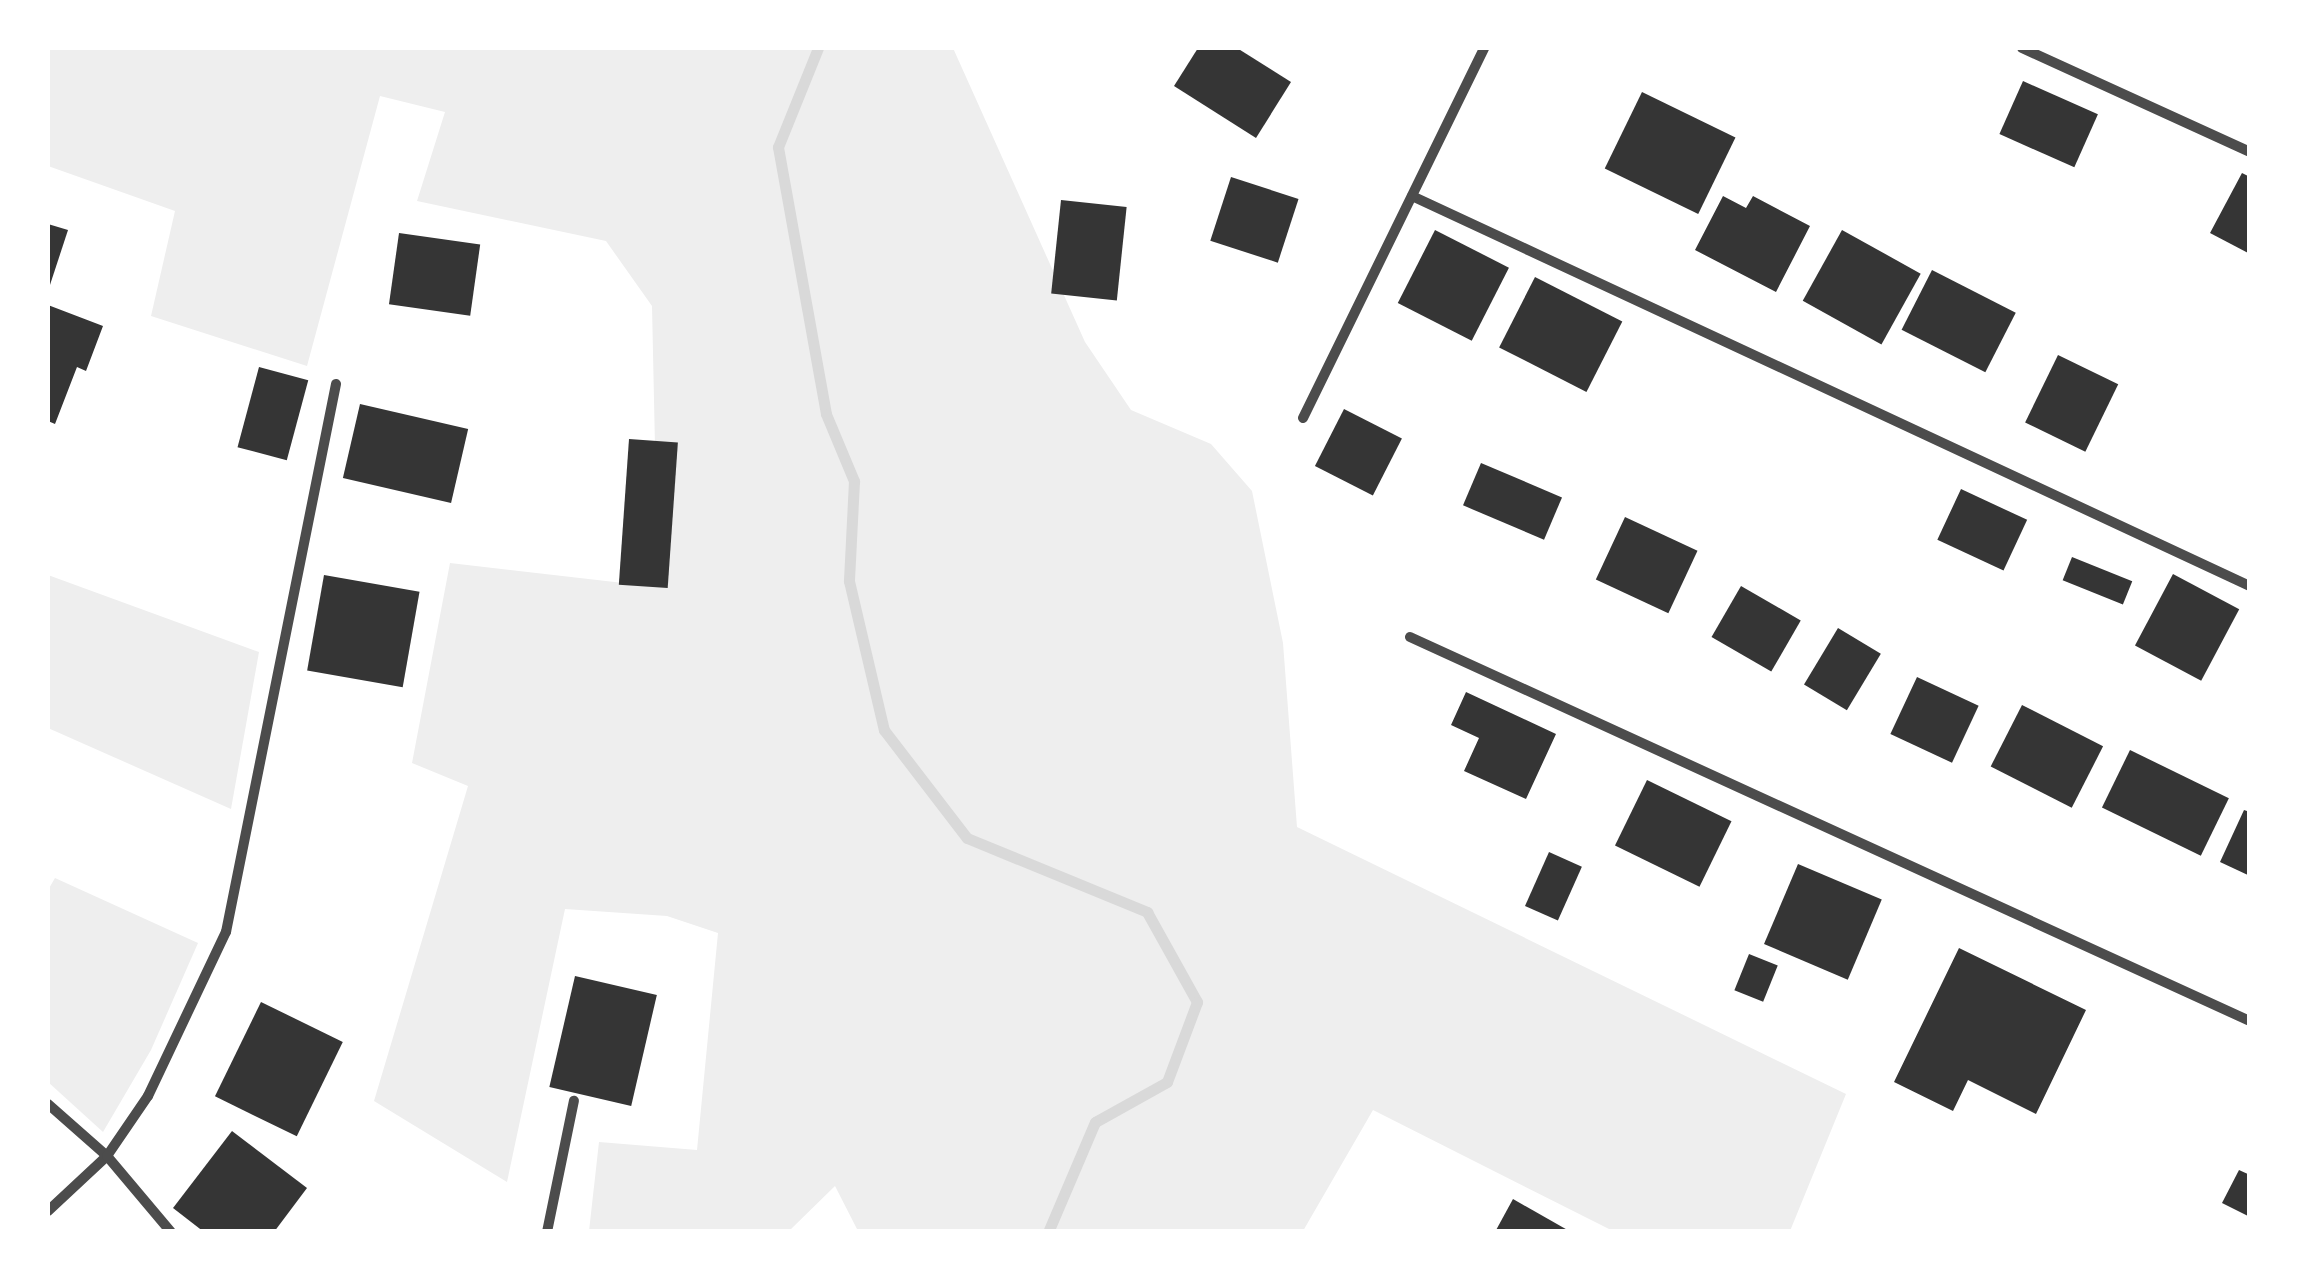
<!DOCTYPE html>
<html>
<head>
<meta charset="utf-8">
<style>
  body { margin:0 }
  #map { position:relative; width:2297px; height:1279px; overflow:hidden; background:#fff; font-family:"PT Sans",sans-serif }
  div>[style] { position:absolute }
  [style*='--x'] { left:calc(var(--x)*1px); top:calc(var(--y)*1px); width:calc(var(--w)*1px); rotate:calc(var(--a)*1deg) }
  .green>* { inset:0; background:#eee }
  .stream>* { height:11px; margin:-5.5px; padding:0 5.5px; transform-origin:5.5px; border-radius:5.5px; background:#d9d9d9 }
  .building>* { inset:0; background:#353535; transform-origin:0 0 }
  .minor>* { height:10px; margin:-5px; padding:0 5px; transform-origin:5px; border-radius:5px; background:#4c4c4c }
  span { translate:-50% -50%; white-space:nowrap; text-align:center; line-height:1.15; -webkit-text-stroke:8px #fff; paint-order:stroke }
  .frame { position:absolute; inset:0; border:50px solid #fff; pointer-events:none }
</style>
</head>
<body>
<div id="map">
  <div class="green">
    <i style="clip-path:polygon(48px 48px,953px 48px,1085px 342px,1131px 410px,1211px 444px,1252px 491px,1283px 643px,1297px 827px,1846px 1094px,1790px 1231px,1613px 1231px,1373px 1110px,1303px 1231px,858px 1231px,835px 1186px,789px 1231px,589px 1231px,599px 1142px,697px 1150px,718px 933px,667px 916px,565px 909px,507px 1182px,374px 1101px,468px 786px,412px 763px,450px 563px,658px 587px,652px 306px,606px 241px,417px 201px,445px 112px,380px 96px,307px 366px,151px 316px,175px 211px,48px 166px)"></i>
    <i style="clip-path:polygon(48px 575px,259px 652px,231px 809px,48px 728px)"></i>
    <i style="clip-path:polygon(55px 878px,198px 943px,151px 1050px,103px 1132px,48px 1082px,48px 890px)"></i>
  </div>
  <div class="stream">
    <i style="--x:818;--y:48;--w:107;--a:112"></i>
    <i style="--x:778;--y:147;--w:271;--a:79.8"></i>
    <i style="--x:826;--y:414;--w:73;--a:67.3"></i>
    <i style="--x:854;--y:481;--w:100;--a:92.9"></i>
    <i style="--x:849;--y:581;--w:153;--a:76.8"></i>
    <i style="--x:884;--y:730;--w:136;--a:52.5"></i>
    <i style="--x:967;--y:838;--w:195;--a:22.3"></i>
    <i style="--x:1147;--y:912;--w:103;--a:60.9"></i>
    <i style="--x:1197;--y:1002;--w:85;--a:110.6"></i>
    <i style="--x:1167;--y:1082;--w:82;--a:150.9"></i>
    <i style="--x:1095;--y:1122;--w:120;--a:113.1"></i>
  </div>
  <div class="building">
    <i style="clip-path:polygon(1198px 48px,1237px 48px,1291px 82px,1256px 138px,1174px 86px)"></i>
    <i style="left:2023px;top:81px;width:82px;height:58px;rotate:24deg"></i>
    <i style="left:1642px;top:92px;width:104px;height:85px;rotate:26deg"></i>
    <i style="clip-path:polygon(2242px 173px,2250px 177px,2250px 254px,2210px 233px)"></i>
    <i style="left:1231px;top:177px;width:71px;height:67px;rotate:18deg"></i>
    <i style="clip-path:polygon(1723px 196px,1746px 208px,1753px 196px,1810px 226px,1776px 292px,1695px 250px)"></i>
    <i style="left:1061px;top:200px;width:66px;height:94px;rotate:6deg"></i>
    <i style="clip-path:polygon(48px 224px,68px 230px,48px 291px)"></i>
    <i style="left:1435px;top:230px;width:83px;height:82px;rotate:27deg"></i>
    <i style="left:1842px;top:230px;width:90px;height:81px;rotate:29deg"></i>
    <i style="left:399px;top:233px;width:82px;height:72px;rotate:8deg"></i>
    <i style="left:1932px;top:270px;width:94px;height:67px;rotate:27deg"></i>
    <i style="left:1535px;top:277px;width:98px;height:79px;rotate:27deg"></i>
    <i style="clip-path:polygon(48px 305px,103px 326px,86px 371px,77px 367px,55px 424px,48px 421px)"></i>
    <i style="left:2058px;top:355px;width:67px;height:75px;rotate:26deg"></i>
    <i style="left:259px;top:367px;width:51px;height:83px;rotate:15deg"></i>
    <i style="left:360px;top:404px;width:111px;height:76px;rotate:13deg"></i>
    <i style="left:1344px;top:409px;width:65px;height:64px;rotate:27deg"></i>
    <i style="left:629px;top:439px;width:49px;height:146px;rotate:4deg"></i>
    <i style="left:1481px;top:463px;width:88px;height:46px;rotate:23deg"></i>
    <i style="left:1961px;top:489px;width:73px;height:56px;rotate:25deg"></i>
    <i style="left:1625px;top:517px;width:80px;height:69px;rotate:25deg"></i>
    <i style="left:2072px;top:557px;width:65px;height:25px;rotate:22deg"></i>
    <i style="left:2173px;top:574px;width:75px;height:81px;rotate:28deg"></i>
    <i style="left:324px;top:575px;width:97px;height:97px;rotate:10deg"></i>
    <i style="left:1741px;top:586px;width:69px;height:59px;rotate:30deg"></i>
    <i style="left:1838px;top:628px;width:50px;height:66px;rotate:31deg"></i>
    <i style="left:1917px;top:677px;width:68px;height:63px;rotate:25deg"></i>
    <i style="clip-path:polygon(1466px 692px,1556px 734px,1526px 799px,1464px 771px,1479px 738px,1451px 725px)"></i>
    <i style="left:2022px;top:705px;width:91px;height:69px;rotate:27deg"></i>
    <i style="left:2130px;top:750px;width:110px;height:64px;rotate:26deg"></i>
    <i style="left:1647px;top:780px;width:94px;height:73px;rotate:26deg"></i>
    <i style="clip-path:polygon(2244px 810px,2250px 812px,2250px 876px,2220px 862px)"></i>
    <i style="left:1549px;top:852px;width:36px;height:59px;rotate:24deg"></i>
    <i style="left:1798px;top:864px;width:91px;height:87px;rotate:23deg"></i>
    <i style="clip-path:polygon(1959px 948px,2086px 1010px,2036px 1114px,1968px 1080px,1953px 1111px,1894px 1082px)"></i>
    <i style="left:1749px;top:954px;width:31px;height:39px;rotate:22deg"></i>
    <i style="left:575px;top:976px;width:84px;height:114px;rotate:13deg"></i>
    <i style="left:261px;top:1002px;width:91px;height:105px;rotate:26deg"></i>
    <i style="clip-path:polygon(232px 1131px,307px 1188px,274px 1232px,204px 1232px,173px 1208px)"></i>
    <i style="clip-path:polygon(2239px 1170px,2250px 1175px,2250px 1217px,2222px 1203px)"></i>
    <i style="clip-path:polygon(1513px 1199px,1571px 1232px,1495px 1232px)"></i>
  </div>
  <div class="minor">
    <i style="--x:2022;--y:48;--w:251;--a:24.5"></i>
    <i style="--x:1412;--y:196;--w:924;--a:24.96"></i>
    <i style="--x:1303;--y:418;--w:412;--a:-63.9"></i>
    <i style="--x:1410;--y:637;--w:924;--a:24.57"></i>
    <i style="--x:48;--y:1104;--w:79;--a:41.4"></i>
    <i style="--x:107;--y:1156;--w:99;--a:49.9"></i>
    <i style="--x:48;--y:1211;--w:81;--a:-43"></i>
    <i style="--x:107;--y:1156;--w:73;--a:-55.7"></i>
    <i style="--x:148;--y:1096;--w:182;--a:-64.6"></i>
    <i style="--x:226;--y:932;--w:559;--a:-78.65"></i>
    <i style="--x:547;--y:1232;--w:134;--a:-78.4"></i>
  </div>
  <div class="frame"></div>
</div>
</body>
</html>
